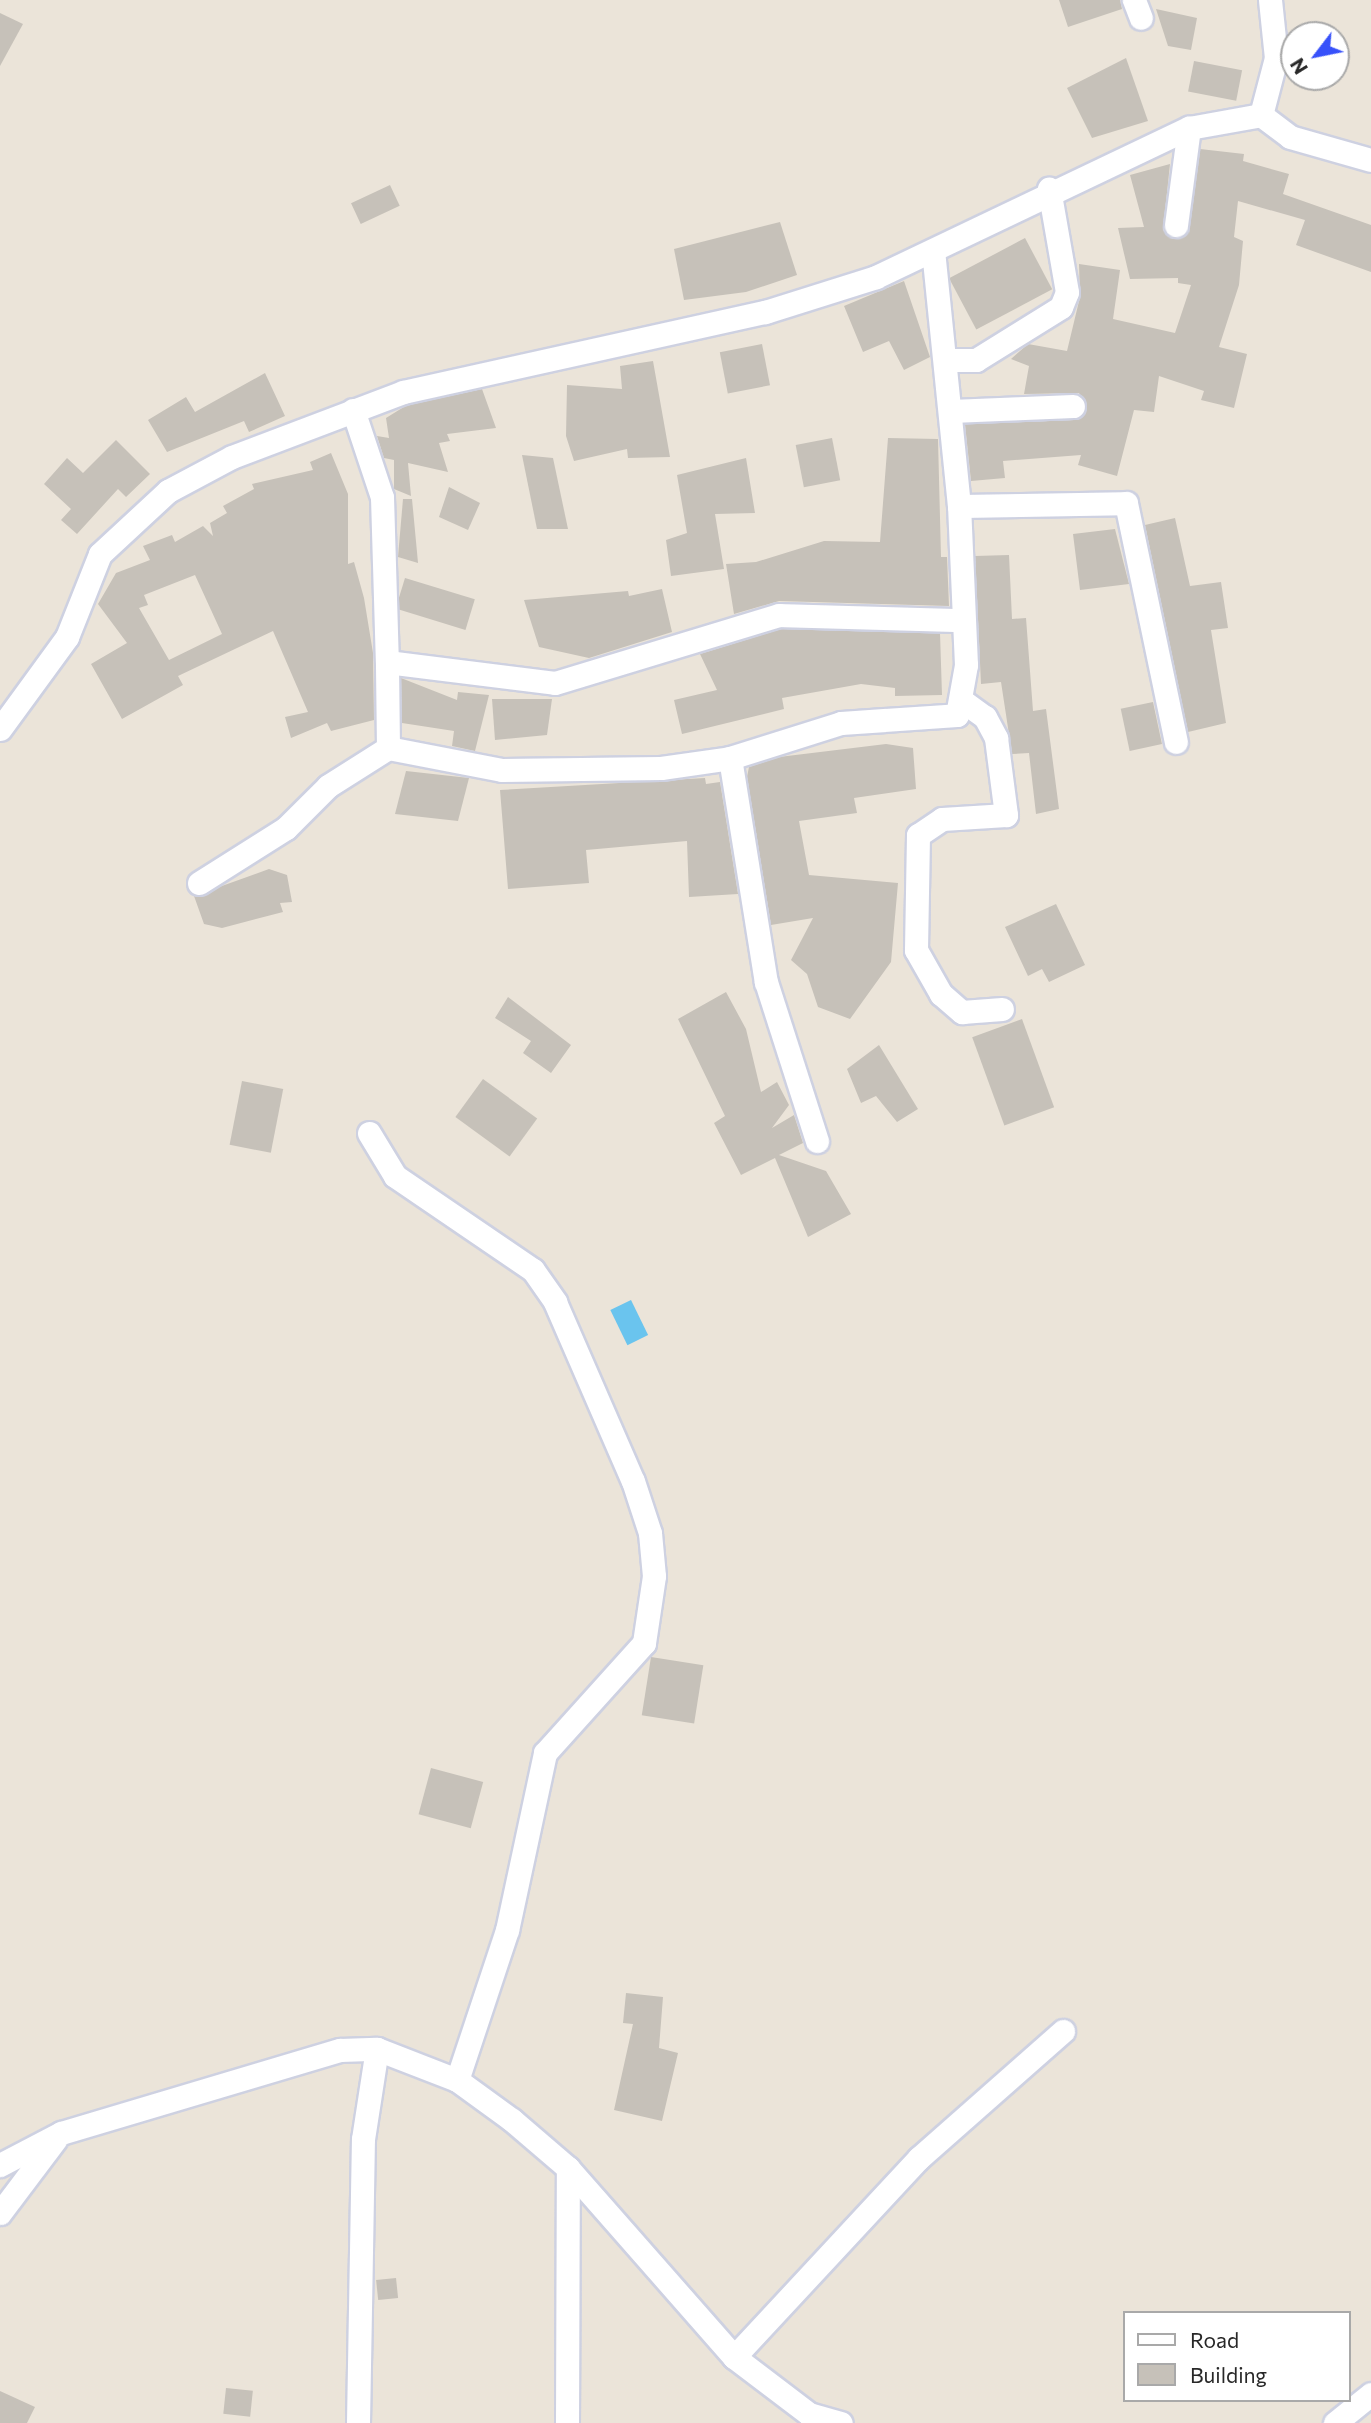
<!DOCTYPE html>
<html>
<head>
<meta charset="utf-8">
<style>
  body { margin:0 }
  #map { position:relative; width:1371px; height:2423px; overflow:hidden; background:#ebe4d9; font-family:Commissioner,sans-serif }
  div>[style] { position:absolute }
  [style*='--x'] { left:calc(var(--x)*1px); top:calc(var(--y)*1px); width:calc(var(--w)*1px); rotate:calc(var(--a)*1deg) }
  .water>* { inset:0; background:#6ac4ee; transform-origin:0 0 }
  .building>* { inset:0; background:#c6c1b9; transform-origin:0 0 }
  .roads { filter:drop-shadow(2px 0 #ced1e1) drop-shadow(-2px 0 #ced1e1) drop-shadow(0 2px #ced1e1) drop-shadow(0 -2px #ced1e1) }
  .minor>* { height:23px; margin:-11.5px; padding:0 11.5px; transform-origin:11.5px; border-radius:11.5px; background:#fff }
  span { translate:-50% -50%; white-space:nowrap; text-align:center; line-height:1.15; -webkit-text-stroke:5px #fff; paint-order:stroke }
  .legend { position:absolute; left:1123px; top:2311px; width:228px; height:91px; box-sizing:border-box; background:#fff; border:2px solid #a9a9a9; margin:0; padding:9px 12px; list-style:none; font-size:21px; color:#282828 }
  .legend li { display:flex; align-items:center; gap:14px; height:35px }
  .legend b { width:35px; border:2px solid #a9a9a9 }
  .north { position:absolute; left:1280px; top:21px; width:70px; height:70px; box-sizing:border-box; background:#fff; border:2px solid #a9a9a9; border-radius:50%; rotate:238deg; font-size:19px; font-weight:700; line-height:28px; text-align:center; color:#282828 }
  .north::after { content:''; display:block; margin:auto; width:24px; height:32px; background:#3751fa; clip-path:polygon(50% 0,100% 100%,50% 72%,0 100%) }
</style>
</head>
<body>
<div id="map">
  <div class="water">
    <i style="left:631px;top:1300px;width:39px;height:23px;rotate:64deg"></i>
  </div>
  <div class="building">
    <i style="clip-path:polygon(1059px 0,1120px 0,1122px 9px,1068px 27px)"></i>
    <i style="clip-path:polygon(1156px 9px,1197px 18px,1191px 50px,1168px 46px)"></i>
    <i style="clip-path:polygon(0 13px,23px 24px,0 66px)"></i>
    <i style="clip-path:polygon(1126px 58px,1148px 121px,1092px 138px,1067px 88px)"></i>
    <i style="left:1194px;top:61px;width:49px;height:31px;rotate:11deg"></i>
    <i style="clip-path:polygon(1200px 149px,1244px 154px,1243px 161px,1289px 174px,1283px 194px,1371px 225px,1371px 272px,1296px 245px,1305px 220px,1238px 201px,1234px 237px,1243px 241px,1239px 285px,1219px 347px,1247px 354px,1234px 408px,1201px 400px,1204px 391px,1159px 376px,1154px 412px,1134px 410px,1117px 476px,1078px 465px,1081px 455px,1003px 461px,1005px 478px,971px 481px,965px 424px,1074px 420px,1086px 412px,1079px 393px,1024px 394px,1029px 366px,1011px 359px,1028px 344px,1067px 351px,1080px 297px,1079px 264px,1120px 270px,1113px 319px,1175px 333px,1191px 285px,1178px 283px,1178px 278px,1130px 279px,1118px 228px,1144px 227px,1130px 175px,1170px 164px,1163px 230px,1173px 239px,1187px 234px)"></i>
    <i style="left:390px;top:185px;width:23px;height:43px;rotate:65deg"></i>
    <i style="clip-path:polygon(780px 222px,797px 275px,746px 292px,684px 300px,674px 249px)"></i>
    <i style="left:1025px;top:238px;width:58px;height:86px;rotate:62deg"></i>
    <i style="clip-path:polygon(904px 281px,930px 357px,904px 370px,889px 341px,863px 352px,844px 306px)"></i>
    <i style="left:762px;top:344px;width:42px;height:43px;rotate:79deg"></i>
    <i style="clip-path:polygon(653px 361px,670px 457px,628px 458px,627px 449px,574px 461px,566px 436px,567px 385px,622px 389px,620px 366px)"></i>
    <i style="clip-path:polygon(265px 373px,285px 416px,249px 432px,244px 421px,167px 452px,148px 420px,186px 397px,195px 412px)"></i>
    <i style="clip-path:polygon(482px 389px,496px 428px,447px 434px,450px 441px,439px 443px,448px 472px,408px 463px,411px 496px,394px 489px,394px 460px,384px 458px,377px 436px,389px 438px,386px 418px,407px 405px)"></i>
    <i style="left:832px;top:438px;width:43px;height:37px;rotate:79deg"></i>
    <i style="clip-path:polygon(888px 438px,938px 439px,941px 557px,947px 557px,949px 606px,779px 601px,734px 614px,726px 564px,756px 562px,824px 541px,880px 542px)"></i>
    <i style="clip-path:polygon(116px 440px,150px 474px,126px 497px,118px 489px,77px 534px,61px 520px,71px 509px,44px 484px,67px 458px,83px 473px)"></i>
    <i style="clip-path:polygon(evenodd,331px 453px,348px 494px,348px 564px,354px 562px,364px 598px,373px 653px,374px 720px,331px 731px,327px 723px,291px 738px,285px 717px,308px 712px,273px 631px,178px 676px,183px 685px,122px 719px,91px 664px,127px 643px,98px 604px,116px 573px,150px 560px,143px 546px,172px 535px,175px 542px,203px 526px,213px 536px,210px 523px,227px 513px,223px 506px,254px 489px,252px 484px,313px 470px,310px 462px,331px 453px,195px 575px,222px 634px,169px 660px,139px 608px,148px 605px,144px 595px,195px 575px)"></i>
    <i style="clip-path:polygon(522px 455px,553px 458px,568px 529px,537px 529px)"></i>
    <i style="clip-path:polygon(746px 458px,755px 513px,715px 514px,724px 569px,671px 576px,666px 540px,687px 533px,677px 475px)"></i>
    <i style="clip-path:polygon(449px 487px,480px 503px,468px 530px,439px 517px)"></i>
    <i style="clip-path:polygon(403px 499px,412px 499px,418px 563px,398px 557px)"></i>
    <i style="clip-path:polygon(1175px 518px,1190px 586px,1221px 582px,1228px 628px,1211px 630px,1226px 723px,1188px 732px,1145px 525px)"></i>
    <i style="clip-path:polygon(1115px 529px,1129px 584px,1080px 590px,1073px 534px)"></i>
    <i style="clip-path:polygon(1009px 555px,1012px 619px,1026px 618px,1033px 711px,1046px 709px,1059px 809px,1036px 814px,1029px 753px,1012px 754px,1001px 682px,981px 684px,975px 556px)"></i>
    <i style="left:405px;top:578px;width:73px;height:32px;rotate:17deg"></i>
    <i style="clip-path:polygon(662px 589px,672px 632px,589px 658px,539px 647px,524px 600px,628px 591px,629px 596px)"></i>
    <i style="clip-path:polygon(781px 629px,940px 633px,942px 695px,895px 696px,895px 688px,861px 684px,782px 698px,784px 709px,682px 734px,674px 700px,717px 690px,700px 654px)"></i>
    <i style="clip-path:polygon(401px 678px,457px 700px,458px 692px,489px 695px,475px 751px,452px 746px,454px 731px,402px 723px)"></i>
    <i style="clip-path:polygon(492px 699px,552px 699px,547px 735px,495px 740px)"></i>
    <i style="left:1153px;top:702px;width:43px;height:33px;rotate:78deg"></i>
    <i style="clip-path:polygon(886px 744px,913px 748px,916px 789px,854px 798px,857px 813px,799px 821px,809px 875px,898px 883px,891px 962px,850px 1019px,818px 1007px,807px 974px,791px 960px,813px 918px,771px 925px,747px 777px,749px 767px,779px 757px)"></i>
    <i style="clip-path:polygon(406px 771px,469px 778px,458px 821px,395px 814px)"></i>
    <i style="clip-path:polygon(705px 778px,706px 784px,720px 782px,738px 894px,689px 897px,687px 841px,586px 850px,589px 883px,508px 889px,500px 790px)"></i>
    <i style="clip-path:polygon(269px 869px,287px 875px,292px 902px,280px 903px,283px 912px,222px 928px,204px 924px,194px 896px)"></i>
    <i style="clip-path:polygon(1056px 904px,1085px 965px,1049px 982px,1042px 969px,1028px 976px,1005px 927px)"></i>
    <i style="clip-path:polygon(726px 992px,746px 1029px,761px 1092px,777px 1082px,789px 1105px,772px 1128px,794px 1115px,803px 1143px,779px 1155px,826px 1171px,851px 1214px,808px 1237px,775px 1158px,741px 1175px,714px 1123px,725px 1116px,678px 1019px)"></i>
    <i style="clip-path:polygon(508px 997px,571px 1045px,551px 1073px,523px 1053px,531px 1041px,495px 1018px)"></i>
    <i style="left:1022px;top:1019px;width:94px;height:53px;rotate:70deg"></i>
    <i style="clip-path:polygon(879px 1045px,918px 1109px,897px 1122px,876px 1096px,861px 1103px,847px 1069px)"></i>
    <i style="left:483px;top:1079px;width:67px;height:47px;rotate:36deg"></i>
    <i style="left:242px;top:1081px;width:42px;height:65px;rotate:11deg"></i>
    <i style="left:651px;top:1657px;width:53px;height:59px;rotate:9deg"></i>
    <i style="left:431px;top:1768px;width:54px;height:48px;rotate:15deg"></i>
    <i style="clip-path:polygon(626px 1993px,663px 1997px,659px 2048px,678px 2053px,662px 2121px,614px 2110px,633px 2024px,623px 2023px)"></i>
    <i style="left:396px;top:2278px;width:20px;height:20px;rotate:84deg"></i>
    <i style="left:226px;top:2388px;width:27px;height:26px;rotate:6deg"></i>
    <i style="clip-path:polygon(0 2391px,35px 2407px,27px 2423px,0 2423px)"></i>
  </div>
  <div class="roads">
    <div class="minor">
      <i style="--x:1134;--y:0;--w:19;--a:69"></i>
      <i style="--x:1261;--y:115;--w:59;--a:-75.3"></i>
      <i style="--x:1276;--y:58;--w:58;--a:-95.9"></i>
      <i style="--x:1176;--y:225;--w:98;--a:-82.4"></i>
      <i style="--x:947;--y:360;--w:29;--a:0"></i>
      <i style="--x:976;--y:360;--w:100;--a:-31.9"></i>
      <i style="--x:1061;--y:307;--w:16;--a:-68"></i>
      <i style="--x:1067;--y:292;--w:105;--a:-99.9"></i>
      <i style="--x:353;--y:410;--w:92;--a:71.6"></i>
      <i style="--x:382;--y:497;--w:165;--a:88.3"></i>
      <i style="--x:951;--y:411;--w:122;--a:-2.3"></i>
      <i style="--x:959;--y:506;--w:167;--a:-1"></i>
      <i style="--x:1126;--y:503;--w:244;--a:78.2"></i>
      <i style="--x:964;--y:702;--w:26;--a:36"></i>
      <i style="--x:985;--y:717;--w:24;--a:62"></i>
      <i style="--x:996;--y:738;--w:78;--a:82.6"></i>
      <i style="--x:1006;--y:815;--w:64;--a:176.4"></i>
      <i style="--x:942;--y:819;--w:29;--a:146"></i>
      <i style="--x:918;--y:835;--w:115;--a:91"></i>
      <i style="--x:916;--y:950;--w:51;--a:60.4"></i>
      <i style="--x:941;--y:994;--w:28;--a:41"></i>
      <i style="--x:962;--y:1012;--w:40;--a:-4.3"></i>
      <i style="--x:0;--y:729;--w:114;--a:-53.9"></i>
      <i style="--x:67;--y:637;--w:89;--a:-68.3"></i>
      <i style="--x:100;--y:554;--w:93;--a:-42.8"></i>
      <i style="--x:168;--y:491;--w:72;--a:-28"></i>
      <i style="--x:232;--y:457;--w:183;--a:-20.8"></i>
      <i style="--x:403;--y:392;--w:371;--a:-12.5"></i>
      <i style="--x:765;--y:312;--w:116;--a:-17.5"></i>
      <i style="--x:876;--y:277;--w:347;--a:-25.5"></i>
      <i style="--x:1189;--y:128;--w:73;--a:-10.2"></i>
      <i style="--x:1261;--y:115;--w:36;--a:37"></i>
      <i style="--x:1290;--y:137;--w:84;--a:15.9"></i>
      <i style="--x:388;--y:748;--w:86;--a:-90.7"></i>
      <i style="--x:387;--y:662;--w:169;--a:7.1"></i>
      <i style="--x:555;--y:683;--w:234;--a:-16.9"></i>
      <i style="--x:779;--y:615;--w:182;--a:1.6"></i>
      <i style="--x:730;--y:758;--w:227;--a:80.9"></i>
      <i style="--x:766;--y:982;--w:167;--a:72.2"></i>
      <i style="--x:199;--y:883;--w:103;--a:-32.3"></i>
      <i style="--x:286;--y:828;--w:59;--a:-45"></i>
      <i style="--x:328;--y:786;--w:71;--a:-32.3"></i>
      <i style="--x:388;--y:748;--w:116;--a:10.9"></i>
      <i style="--x:502;--y:770;--w:159;--a:-0.7"></i>
      <i style="--x:661;--y:768;--w:70;--a:-8.2"></i>
      <i style="--x:730;--y:758;--w:116;--a:-17.5"></i>
      <i style="--x:841;--y:723;--w:116;--a:-3.9"></i>
      <i style="--x:957;--y:715;--w:51;--a:-79.8"></i>
      <i style="--x:966;--y:665;--w:159;--a:-92.5"></i>
      <i style="--x:959;--y:506;--w:256;--a:-95.8"></i>
      <i style="--x:369;--y:1133;--w:50;--a:58.8"></i>
      <i style="--x:395;--y:1176;--w:167;--a:34.3"></i>
      <i style="--x:533;--y:1270;--w:39;--a:55"></i>
      <i style="--x:555;--y:1302;--w:195;--a:66.5"></i>
      <i style="--x:633;--y:1481;--w:55;--a:71.9"></i>
      <i style="--x:650;--y:1533;--w:43;--a:84.7"></i>
      <i style="--x:654;--y:1576;--w:68;--a:98.5"></i>
      <i style="--x:644;--y:1643;--w:148;--a:132"></i>
      <i style="--x:545;--y:1753;--w:181;--a:102.1"></i>
      <i style="--x:507;--y:1930;--w:158;--a:108.4"></i>
      <i style="--x:0;--y:2165;--w:69;--a:-27.7"></i>
      <i style="--x:61;--y:2133;--w:291;--a:-16.6"></i>
      <i style="--x:340;--y:2050;--w:37;--a:-2"></i>
      <i style="--x:377;--y:2049;--w:86;--a:21.2"></i>
      <i style="--x:457;--y:2080;--w:68;--a:36"></i>
      <i style="--x:512;--y:2120;--w:74;--a:40.6"></i>
      <i style="--x:568;--y:2168;--w:252;--a:48.7"></i>
      <i style="--x:734;--y:2357;--w:94;--a:37.2"></i>
      <i style="--x:809;--y:2414;--w:33;--a:16"></i>
      <i style="--x:0;--y:2213;--w:91;--a:-53"></i>
      <i style="--x:734;--y:2357;--w:272;--a:-47.1"></i>
      <i style="--x:919;--y:2158;--w:192;--a:-41.4"></i>
      <i style="--x:358;--y:2423;--w:284;--a:-89"></i>
      <i style="--x:363;--y:2139;--w:91;--a:-81.2"></i>
      <i style="--x:567;--y:2423;--w:255;--a:-89.8"></i>
      <i style="--x:1335;--y:2423;--w:46;--a:-38.9"></i>
    </div>
  </div>
  <ul class="legend">
  <li><b style="height:9px;background:#fff"></b>Road</li>
  <li><b style="height:19px;background:#c6c1b9"></b>Building</li>
  </ul>
  <div class="north">N</div>
</div>
</body>
</html>
